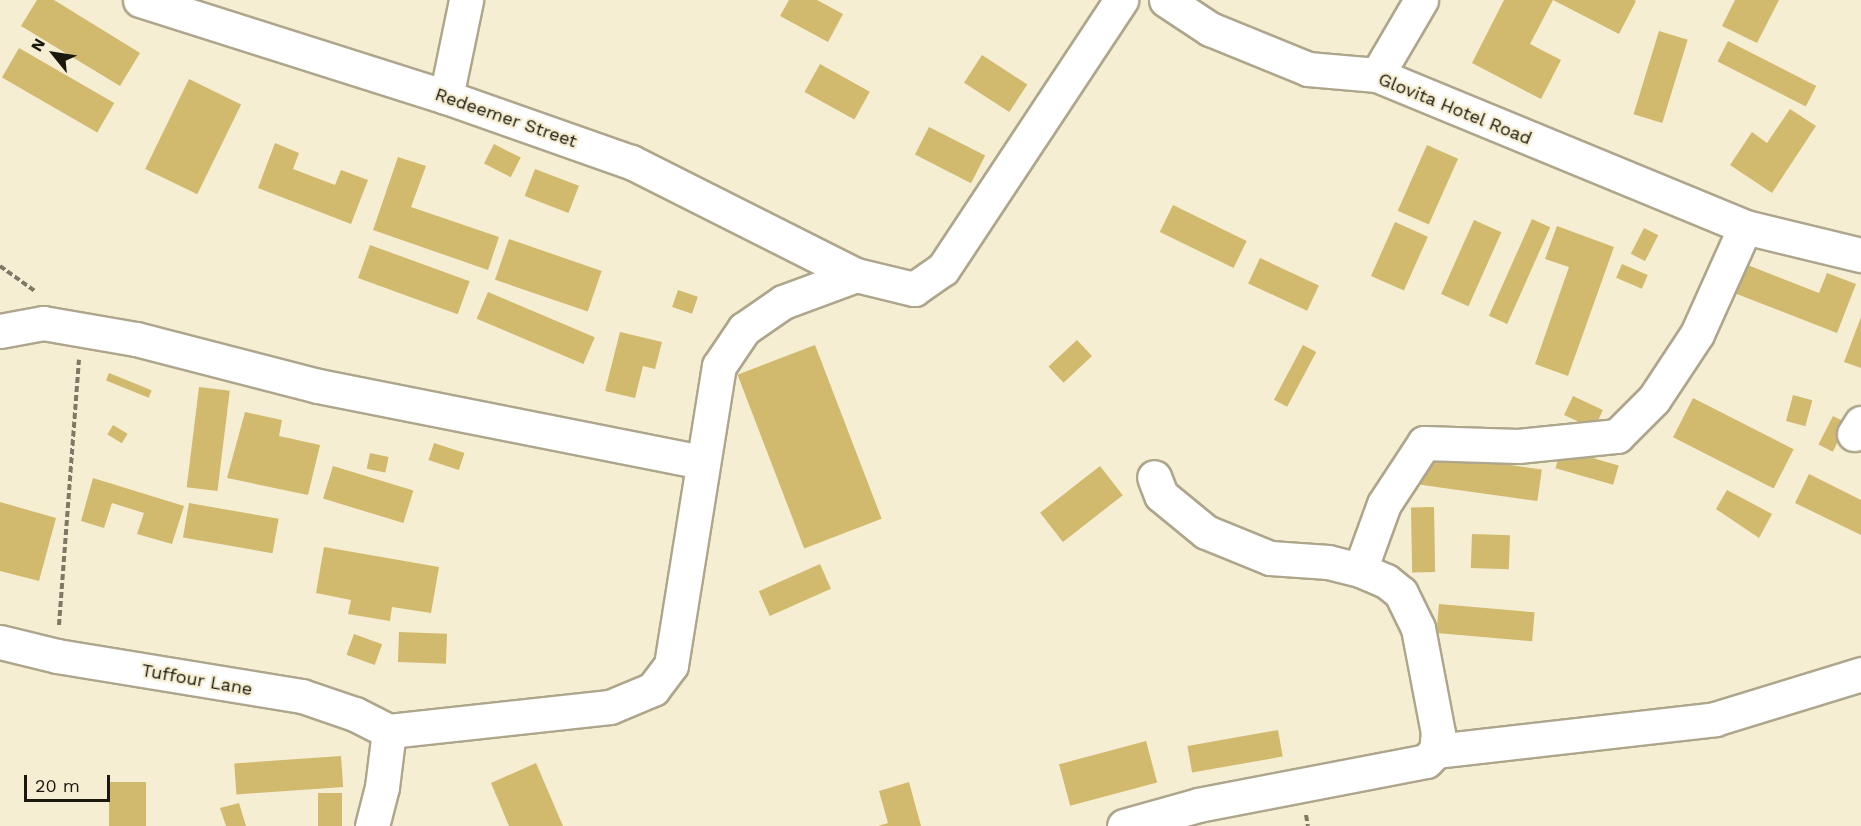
<!DOCTYPE html>
<html>
<head>
<meta charset="utf-8">
<style>
  body { margin:0 }
  #map { position:relative; width:1861px; height:826px; overflow:hidden; background:#f6eed2; font-family:"Work Sans",sans-serif }
  div>[style] { position:absolute }
  [style*='--x'] { left:calc(var(--x)*1px); top:calc(var(--y)*1px); width:calc(var(--w)*1px); rotate:calc(var(--a)*1deg) }
  .building>* { inset:0; background:#d1ba6e; transform-origin:0 0 }
  .path>* { height:4px; margin-top:-2px; transform-origin:0; background:repeating-linear-gradient(90deg,#7e7967 0 6px,transparent 0 9px) }
  .roads { filter:drop-shadow(2px 0 #aea68c) drop-shadow(-2px 0 #aea68c) drop-shadow(0 2px #aea68c) drop-shadow(0 -2px #aea68c) }
  .street>* { height:33px; margin:-16.5px; padding:0 16.5px; transform-origin:16.5px; border-radius:16.5px; background:#fff }
  span { translate:-50% -50%; white-space:nowrap; text-align:center; line-height:1.15; -webkit-text-stroke:4.5px #f6eed2; paint-order:stroke }
  .street-label { font-size:18px; color:#1b180e }
  .north { position:absolute; left:24px; top:24px; width:60px; height:60px; -webkit-text-stroke:4px #f6eed2; paint-order:stroke; rotate:300deg; font-size:16px; font-weight:700; line-height:24px; text-align:center; color:#1b180e }
  .north::after { content:''; display:block; margin:auto; width:21px; height:27px; background:#1b180e; clip-path:polygon(50% 0,100% 100%,50% 72%,0 100%) }
  .scale { position:absolute; left:24px; top:775px; width:86px; height:27px; box-sizing:border-box; border:3px solid #1b180e; border-top:0; padding-left:8px; font-size:18px; line-height:21px; white-space:nowrap; color:#1b180e; -webkit-text-stroke:4px #f6eed2; paint-order:stroke }
</style>
</head>
<body>
<div id="map">
  <div class="building">
    <i style="clip-path:polygon(37px 0,54px 0,140px 53px,120px 86px,21px 26px)"></i>
    <i style="clip-path:polygon(789px 0,817px 0,843px 14px,828px 42px,780px 16px)"></i>
    <i style="clip-path:polygon(1504px 0,1634px 0,1636px 1px,1619px 34px,1553px 0,1530px 44px,1561px 60px,1541px 99px,1472px 63px)"></i>
    <i style="clip-path:polygon(1735px 0,1779px 0,1757px 43px,1722px 26px)"></i>
    <i style="left:1659px;top:31px;width:30px;height:87px;rotate:17deg"></i>
    <i style="left:1728px;top:41px;width:99px;height:23px;rotate:27deg"></i>
    <i style="left:19px;top:48px;width:110px;height:34px;rotate:30deg"></i>
    <i style="left:982px;top:55px;width:54px;height:33px;rotate:33deg"></i>
    <i style="left:820px;top:64px;width:57px;height:32px;rotate:29deg"></i>
    <i style="left:189px;top:79px;width:58px;height:100px;rotate:26deg"></i>
    <i style="clip-path:polygon(1790px 109px,1816px 126px,1772px 193px,1730px 165px,1752px 132px,1767px 143px)"></i>
    <i style="left:929px;top:127px;width:63px;height:31px;rotate:27deg"></i>
    <i style="clip-path:polygon(275px 143px,299px 153px,293px 169px,335px 185px,341px 170px,368px 180px,351px 224px,258px 188px)"></i>
    <i style="left:494px;top:144px;width:30px;height:22px;rotate:27deg"></i>
    <i style="left:1427px;top:145px;width:34px;height:72px;rotate:24deg"></i>
    <i style="clip-path:polygon(398px 157px,426px 166px,411px 207px,499px 237px,488px 270px,373px 230px)"></i>
    <i style="left:535px;top:169px;width:47px;height:29px;rotate:21deg"></i>
    <i style="left:1173px;top:205px;width:82px;height:30px;rotate:26deg"></i>
    <i style="left:1532px;top:219px;width:20px;height:106px;rotate:24deg"></i>
    <i style="left:1474px;top:220px;width:30px;height:81px;rotate:24deg"></i>
    <i style="left:1395px;top:222px;width:36px;height:59px;rotate:24deg"></i>
    <i style="clip-path:polygon(1557px 226px,1614px 247px,1568px 376px,1535px 364px,1569px 267px,1545px 259px)"></i>
    <i style="left:1644px;top:228px;width:16px;height:29px;rotate:27deg"></i>
    <i style="left:509px;top:239px;width:98px;height:43px;rotate:19deg"></i>
    <i style="left:370px;top:245px;width:106px;height:35px;rotate:20deg"></i>
    <i style="left:1260px;top:258px;width:65px;height:28px;rotate:25deg"></i>
    <i style="clip-path:polygon(1740px 262px,1819px 293px,1827px 273px,1856px 284px,1837px 333px,1729px 291px)"></i>
    <i style="left:1622px;top:264px;width:28px;height:15px;rotate:23deg"></i>
    <i style="left:678px;top:290px;width:21px;height:18px;rotate:19deg"></i>
    <i style="left:488px;top:292px;width:116px;height:29px;rotate:23deg"></i>
    <i style="clip-path:polygon(1861px 317px,1861px 368px,1844px 362px)"></i>
    <i style="clip-path:polygon(620px 332px,662px 342px,655px 369px,643px 366px,635px 398px,605px 391px)"></i>
    <i style="left:1077px;top:340px;width:22px;height:39px;rotate:47deg"></i>
    <i style="left:815px;top:345px;width:186px;height:83px;rotate:69deg"></i>
    <i style="left:1303px;top:345px;width:15px;height:62px;rotate:28deg"></i>
    <i style="left:109px;top:373px;width:46px;height:8px;rotate:22deg"></i>
    <i style="left:199px;top:387px;width:31px;height:101px;rotate:7deg"></i>
    <i style="left:1793px;top:395px;width:20px;height:27px;rotate:15deg"></i>
    <i style="left:1573px;top:396px;width:33px;height:21px;rotate:25deg"></i>
    <i style="left:1693px;top:398px;width:113px;height:44px;rotate:27deg"></i>
    <i style="clip-path:polygon(245px 412px,282px 420px,279px 436px,320px 445px,308px 495px,227px 478px)"></i>
    <i style="left:1833px;top:416px;width:16px;height:32px;rotate:27deg"></i>
    <i style="left:113px;top:425px;width:17px;height:11px;rotate:31deg"></i>
    <i style="left:434px;top:443px;width:32px;height:18px;rotate:18deg"></i>
    <i style="left:1561px;top:449px;width:60px;height:20px;rotate:16deg"></i>
    <i style="left:370px;top:453px;width:19px;height:16px;rotate:12deg"></i>
    <i style="left:1425px;top:453px;width:118px;height:32px;rotate:8deg"></i>
    <i style="left:333px;top:466px;width:84px;height:34px;rotate:17deg"></i>
    <i style="left:1100px;top:466px;width:37px;height:76px;rotate:52deg"></i>
    <i style="clip-path:polygon(1809px 474px,1861px 500px,1861px 535px,1795px 503px)"></i>
    <i style="clip-path:polygon(93px 478px,184px 506px,172px 544px,137px 534px,144px 513px,112px 503px,104px 528px,81px 521px)"></i>
    <i style="clip-path:polygon(1727px 490px,1772px 514px,1759px 538px,1716px 509px)"></i>
    <i style="clip-path:polygon(0 502px,56px 518px,39px 581px,0 571px)"></i>
    <i style="left:189px;top:503px;width:91px;height:35px;rotate:10deg"></i>
    <i style="left:1434px;top:507px;width:65px;height:23px;rotate:89deg"></i>
    <i style="left:1472px;top:534px;width:38px;height:34px;rotate:2deg"></i>
    <i style="clip-path:polygon(324px 547px,439px 567px,431px 613px,392px 607px,390px 621px,348px 614px,351px 600px,316px 593px)"></i>
    <i style="left:820px;top:564px;width:27px;height:67px;rotate:66deg"></i>
    <i style="left:1439px;top:604px;width:96px;height:29px;rotate:5deg"></i>
    <i style="left:399px;top:632px;width:48px;height:30px;rotate:2deg"></i>
    <i style="left:354px;top:634px;width:30px;height:22px;rotate:20deg"></i>
    <i style="left:1278px;top:730px;width:27px;height:92px;rotate:80deg"></i>
    <i style="left:1146px;top:741px;width:43px;height:90px;rotate:75deg"></i>
    <i style="left:341px;top:756px;width:31px;height:107px;rotate:86deg"></i>
    <i style="clip-path:polygon(536px 763px,563px 826px,509px 826px,491px 783px)"></i>
    <i style="left:146px;top:782px;width:44px;height:37px;rotate:90deg"></i>
    <i style="clip-path:polygon(909px 782px,921px 826px,878px 826px,888px 823px,879px 791px)"></i>
    <i style="left:318px;top:793px;width:24px;height:33px"></i>
    <i style="clip-path:polygon(239px 803px,246px 826px,226px 826px,220px 808px)"></i>
  </div>
  <div class="path">
    <i style="--x:0;--y:266;--w:44;--a:35.8"></i>
    <i style="--x:59;--y:625;--w:266;--a:-85.7"></i>
    <i style="--x:1306;--y:815;--w:11;--a:80"></i>
  </div>
  <div class="roads">
    <div class="street">
      <i style="--x:140;--y:0;--w:321;--a:17.6"></i>
      <i style="--x:446;--y:97;--w:196;--a:19.4"></i>
      <i style="--x:631;--y:162;--w:252;--a:26.7"></i>
      <i style="--x:1166;--y:0;--w:53;--a:33.4"></i>
      <i style="--x:1210;--y:29;--w:106;--a:22.2"></i>
      <i style="--x:1308;--y:69;--w:69;--a:5"></i>
      <i style="--x:1377;--y:75;--w:398;--a:22.4"></i>
      <i style="--x:1745;--y:227;--w:119;--a:13.6"></i>
      <i style="--x:1377;--y:75;--w:87;--a:-59.6"></i>
      <i style="--x:446;--y:97;--w:99;--a:-78.3"></i>
      <i style="--x:0;--y:331;--w:44;--a:-10.5"></i>
      <i style="--x:43;--y:323;--w:94;--a:9.8"></i>
      <i style="--x:136;--y:339;--w:188;--a:14.5"></i>
      <i style="--x:318;--y:386;--w:392;--a:11.2"></i>
      <i style="--x:1854;--y:434;--w:13;--a:-58"></i>
      <i style="--x:1360;--y:570;--w:70;--a:-70"></i>
      <i style="--x:1384;--y:504;--w:73;--a:-56.7"></i>
      <i style="--x:1424;--y:443;--w:94;--a:1.8"></i>
      <i style="--x:1518;--y:446;--w:100;--a:-5.8"></i>
      <i style="--x:1617;--y:436;--w:52;--a:-45"></i>
      <i style="--x:1654;--y:399;--w:78;--a:-56.5"></i>
      <i style="--x:1697;--y:334;--w:117;--a:-65.8"></i>
      <i style="--x:0;--y:642;--w:59;--a:13.8"></i>
      <i style="--x:57;--y:656;--w:248;--a:9.3"></i>
      <i style="--x:302;--y:696;--w:56;--a:18.8"></i>
      <i style="--x:355;--y:714;--w:38;--a:27"></i>
      <i style="--x:389;--y:731;--w:222;--a:-6.2"></i>
      <i style="--x:610;--y:707;--w:47;--a:-22.7"></i>
      <i style="--x:653;--y:689;--w:30;--a:-53"></i>
      <i style="--x:671;--y:665;--w:303;--a:-80.9"></i>
      <i style="--x:719;--y:366;--w:45;--a:-56"></i>
      <i style="--x:744;--y:329;--w:47;--a:-34.7"></i>
      <i style="--x:783;--y:302;--w:78;--a:-20.3"></i>
      <i style="--x:856;--y:275;--w:60;--a:13.6"></i>
      <i style="--x:914;--y:289;--w:35;--a:-35"></i>
      <i style="--x:943;--y:269;--w:323;--a:-56.5"></i>
      <i style="--x:1436;--y:751;--w:281;--a:-6.5"></i>
      <i style="--x:1715;--y:719;--w:153;--a:-17.1"></i>
      <i style="--x:372;--y:826;--w:40;--a:-75.6"></i>
      <i style="--x:382;--y:787;--w:56;--a:-82.9"></i>
      <i style="--x:1124;--y:826;--w:77;--a:-15.8"></i>
      <i style="--x:1198;--y:805;--w:232;--a:-10.9"></i>
      <i style="--x:1426;--y:761;--w:14;--a:-45"></i>
      <i style="--x:1436;--y:751;--w:18;--a:-84"></i>
      <i style="--x:1438;--y:733;--w:107;--a:-100.8"></i>
      <i style="--x:1418;--y:628;--w:39;--a:-116"></i>
      <i style="--x:1401;--y:593;--w:19;--a:-141"></i>
      <i style="--x:1386;--y:581;--w:28;--a:-157"></i>
      <i style="--x:1360;--y:570;--w:33;--a:-166"></i>
      <i style="--x:1328;--y:562;--w:58;--a:-176.1"></i>
      <i style="--x:1270;--y:558;--w:69;--a:-157.9"></i>
      <i style="--x:1206;--y:532;--w:58;--a:-140.6"></i>
      <i style="--x:1161;--y:495;--w:19;--a:-111"></i>
    </div>
  </div>
  <div class="street-label">
    <span style="left:1455px;top:109px;rotate:22deg">Glovita Hotel Road</span>
    <span style="left:506px;top:118px;rotate:19deg">Redeemer Street</span>
    <span style="left:197px;top:680px;rotate:10deg">Tuffour Lane</span>
  </div>
  <div class="north">N</div>
  <div class="scale">20 m</div>
</div>
</body>
</html>
